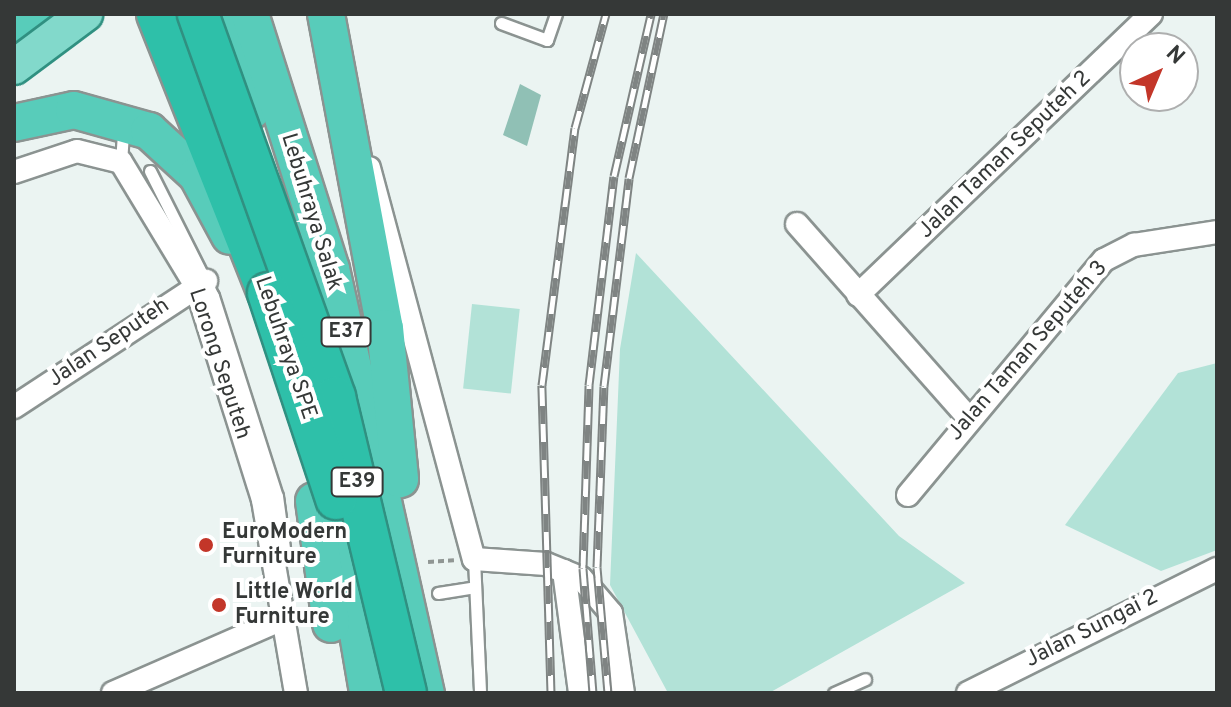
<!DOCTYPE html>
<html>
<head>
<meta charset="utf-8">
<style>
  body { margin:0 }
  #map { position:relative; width:1231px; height:707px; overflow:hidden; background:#ebf4f2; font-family:Overpass,sans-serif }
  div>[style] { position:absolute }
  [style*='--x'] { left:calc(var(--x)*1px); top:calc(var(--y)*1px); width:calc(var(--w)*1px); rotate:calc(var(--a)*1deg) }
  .green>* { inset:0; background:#b2e2d7; transform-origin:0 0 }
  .water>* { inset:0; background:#90c0b5 }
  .path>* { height:4px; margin-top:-2px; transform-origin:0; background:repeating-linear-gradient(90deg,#909694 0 6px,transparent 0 10px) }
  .roads { filter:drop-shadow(2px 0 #8b9391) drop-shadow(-2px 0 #8b9391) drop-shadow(0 2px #8b9391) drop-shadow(0 -2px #8b9391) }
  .service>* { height:11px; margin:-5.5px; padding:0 5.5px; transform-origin:5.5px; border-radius:5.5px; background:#fff }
  .minor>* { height:22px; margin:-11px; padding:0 11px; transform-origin:11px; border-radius:11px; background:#fff }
  .trunk>* { height:36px; margin:-18px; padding:0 18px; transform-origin:18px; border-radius:18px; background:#58ccba }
  .motorway>* { height:40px; margin:-20px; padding:0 20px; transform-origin:20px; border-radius:20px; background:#2ec0a9 }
  .rail>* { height:9px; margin-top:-4.5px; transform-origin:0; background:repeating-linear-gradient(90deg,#fff 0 18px,#7f8483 0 36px); box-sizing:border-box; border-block:2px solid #7f8483 }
  .bridges { filter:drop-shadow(2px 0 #309081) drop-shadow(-2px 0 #309081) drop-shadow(0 2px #309081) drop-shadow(0 -2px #309081) }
  .primary-bridge>* { height:34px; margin:-17px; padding:0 17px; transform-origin:17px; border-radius:17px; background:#82d9cb }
  .motorway-bridge>* { height:40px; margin:-20px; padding:0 20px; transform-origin:20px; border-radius:20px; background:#2ec0a9 }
  .dots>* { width:22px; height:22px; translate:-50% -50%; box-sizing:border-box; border:4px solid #fff; border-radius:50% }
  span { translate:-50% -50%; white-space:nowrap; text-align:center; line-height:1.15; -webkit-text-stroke:8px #fff; paint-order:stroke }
  .shield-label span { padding:2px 6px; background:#fff; border:2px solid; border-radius:6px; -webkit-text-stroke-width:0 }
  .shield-label { font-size:20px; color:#353837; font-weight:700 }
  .street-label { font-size:22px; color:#353837 }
  .poi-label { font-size:22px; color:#353837; font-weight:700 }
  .left { translate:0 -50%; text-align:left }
  .frame { position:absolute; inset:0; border:16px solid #353837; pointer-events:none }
  .north { position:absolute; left:1119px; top:32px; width:80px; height:80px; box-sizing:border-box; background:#fff; border:2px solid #aeafaf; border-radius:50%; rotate:44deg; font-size:22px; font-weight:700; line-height:32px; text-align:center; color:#353837 }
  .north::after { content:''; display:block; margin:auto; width:28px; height:36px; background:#c33629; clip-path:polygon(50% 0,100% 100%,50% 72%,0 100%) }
</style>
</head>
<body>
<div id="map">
  <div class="green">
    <i style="clip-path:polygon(636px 253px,899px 536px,965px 583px,769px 693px,668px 693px,610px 585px,620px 349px)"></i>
    <i style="left:472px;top:304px;width:48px;height:85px;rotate:6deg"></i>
    <i style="clip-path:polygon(1217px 363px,1217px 550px,1161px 571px,1065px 525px,1178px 373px)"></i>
  </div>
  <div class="water">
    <i style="clip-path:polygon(520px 84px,541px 95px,527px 146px,503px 135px)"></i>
  </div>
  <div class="path">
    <i style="--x:428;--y:562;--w:26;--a:-4"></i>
  </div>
  <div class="roads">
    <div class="service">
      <i style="--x:501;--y:23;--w:49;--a:20.3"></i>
      <i style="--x:547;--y:40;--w:28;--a:-71"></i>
      <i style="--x:121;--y:162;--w:28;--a:-86"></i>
      <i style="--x:150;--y:171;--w:140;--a:63.3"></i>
      <i style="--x:213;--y:296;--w:210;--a:72.3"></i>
      <i style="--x:277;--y:496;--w:60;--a:82.3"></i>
      <i style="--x:285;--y:555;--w:14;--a:120"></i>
      <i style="--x:474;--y:559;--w:134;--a:87.4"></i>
      <i style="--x:438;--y:593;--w:36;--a:-9"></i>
      <i style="--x:283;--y:619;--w:21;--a:-8"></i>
      <i style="--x:834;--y:693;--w:34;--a:-24"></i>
    </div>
    <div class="minor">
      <i style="--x:369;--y:168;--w:405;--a:75"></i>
      <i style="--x:474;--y:559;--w:72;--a:4"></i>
      <i style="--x:546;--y:564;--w:38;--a:22"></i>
      <i style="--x:581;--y:578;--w:46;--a:49.4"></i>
      <i style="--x:611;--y:613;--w:81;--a:81.5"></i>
      <i style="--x:14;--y:172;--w:66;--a:-18.4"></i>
      <i style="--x:77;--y:151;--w:45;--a:14"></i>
      <i style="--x:121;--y:162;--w:145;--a:58.8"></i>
      <i style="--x:196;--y:286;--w:224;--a:72.6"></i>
      <i style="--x:263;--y:500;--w:196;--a:80.3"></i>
      <i style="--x:797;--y:224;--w:258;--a:48.5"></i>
      <i style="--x:858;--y:295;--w:406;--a:-43.8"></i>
      <i style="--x:14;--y:407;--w:230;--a:-33.3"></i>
      <i style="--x:908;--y:495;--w:306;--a:-50.2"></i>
      <i style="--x:1104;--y:260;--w:34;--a:-27"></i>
      <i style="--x:1134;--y:245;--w:84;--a:-8.9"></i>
      <i style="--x:564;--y:571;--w:123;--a:82.5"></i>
      <i style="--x:113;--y:693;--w:184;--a:-23.6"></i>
      <i style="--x:968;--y:693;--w:278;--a:-26.5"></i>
    </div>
    <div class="trunk">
      <i style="--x:223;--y:14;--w:101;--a:73.9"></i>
      <i style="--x:250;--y:14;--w:268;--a:72.4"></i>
      <i style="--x:331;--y:269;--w:435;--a:77.4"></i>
      <i style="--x:326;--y:14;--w:319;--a:79.4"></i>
      <i style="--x:385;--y:328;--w:152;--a:84.3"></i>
      <i style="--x:14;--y:38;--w:42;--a:-34.4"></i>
      <i style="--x:14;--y:123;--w:61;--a:-12.2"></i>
      <i style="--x:74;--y:110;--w:78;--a:15.6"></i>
      <i style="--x:149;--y:131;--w:65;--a:42.5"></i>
      <i style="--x:197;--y:175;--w:69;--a:61.6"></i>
      <i style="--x:330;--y:470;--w:226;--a:80.3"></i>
      <i style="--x:314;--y:501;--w:124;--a:82.1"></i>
    </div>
    <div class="motorway">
      <i style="--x:157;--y:14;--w:300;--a:68.3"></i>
    </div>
  </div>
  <div class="rail">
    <i style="--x:551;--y:693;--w:308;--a:-91.7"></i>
    <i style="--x:542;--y:385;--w:259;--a:-82.7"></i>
    <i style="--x:575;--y:128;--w:118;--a:-74.8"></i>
    <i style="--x:593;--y:693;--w:125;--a:-94.6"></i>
    <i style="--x:583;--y:568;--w:183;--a:-88.1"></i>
    <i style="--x:589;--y:385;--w:210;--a:-83.2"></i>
    <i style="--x:614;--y:176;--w:166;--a:-77.1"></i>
    <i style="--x:608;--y:693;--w:126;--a:-95"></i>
    <i style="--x:597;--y:567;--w:181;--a:-87.8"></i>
    <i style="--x:604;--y:386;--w:209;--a:-83.1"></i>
    <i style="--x:629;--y:178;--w:168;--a:-78"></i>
  </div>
  <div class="bridges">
    <div class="primary-bridge">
      <i style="--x:14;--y:67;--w:89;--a:-36.7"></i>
    </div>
    <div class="motorway-bridge">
      <i style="--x:198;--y:14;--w:407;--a:70.3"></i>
      <i style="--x:335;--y:397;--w:304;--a:76.5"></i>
      <i style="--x:268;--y:293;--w:217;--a:71.7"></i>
    </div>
  </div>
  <div class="dots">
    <i style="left:206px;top:545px;background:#c33629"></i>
    <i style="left:219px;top:605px;background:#c33629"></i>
  </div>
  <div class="shield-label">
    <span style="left:346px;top:332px">E37</span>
    <span style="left:357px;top:482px">E39</span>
  </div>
  <div class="street-label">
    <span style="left:1005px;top:155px;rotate:-44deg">Jalan Taman Seputeh 2</span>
    <span style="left:311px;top:212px;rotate:73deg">Lebuhraya Salak</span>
    <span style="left:109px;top:343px;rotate:-34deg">Jalan Seputeh</span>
    <span style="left:285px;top:348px;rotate:71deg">Lebuhraya SPE</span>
    <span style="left:1028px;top:351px;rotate:-49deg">Jalan Taman Seputeh 3</span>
    <span style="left:219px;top:364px;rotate:72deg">Lorong Seputeh</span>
    <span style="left:1092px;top:629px;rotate:-27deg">Jalan Sungai 2</span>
  </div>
  <div class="poi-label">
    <span class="left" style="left:222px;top:545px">EuroModern<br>Furniture</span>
    <span class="left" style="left:235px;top:605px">Little World<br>Furniture</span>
  </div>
  <div class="frame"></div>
  <div class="north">N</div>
</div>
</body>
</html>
